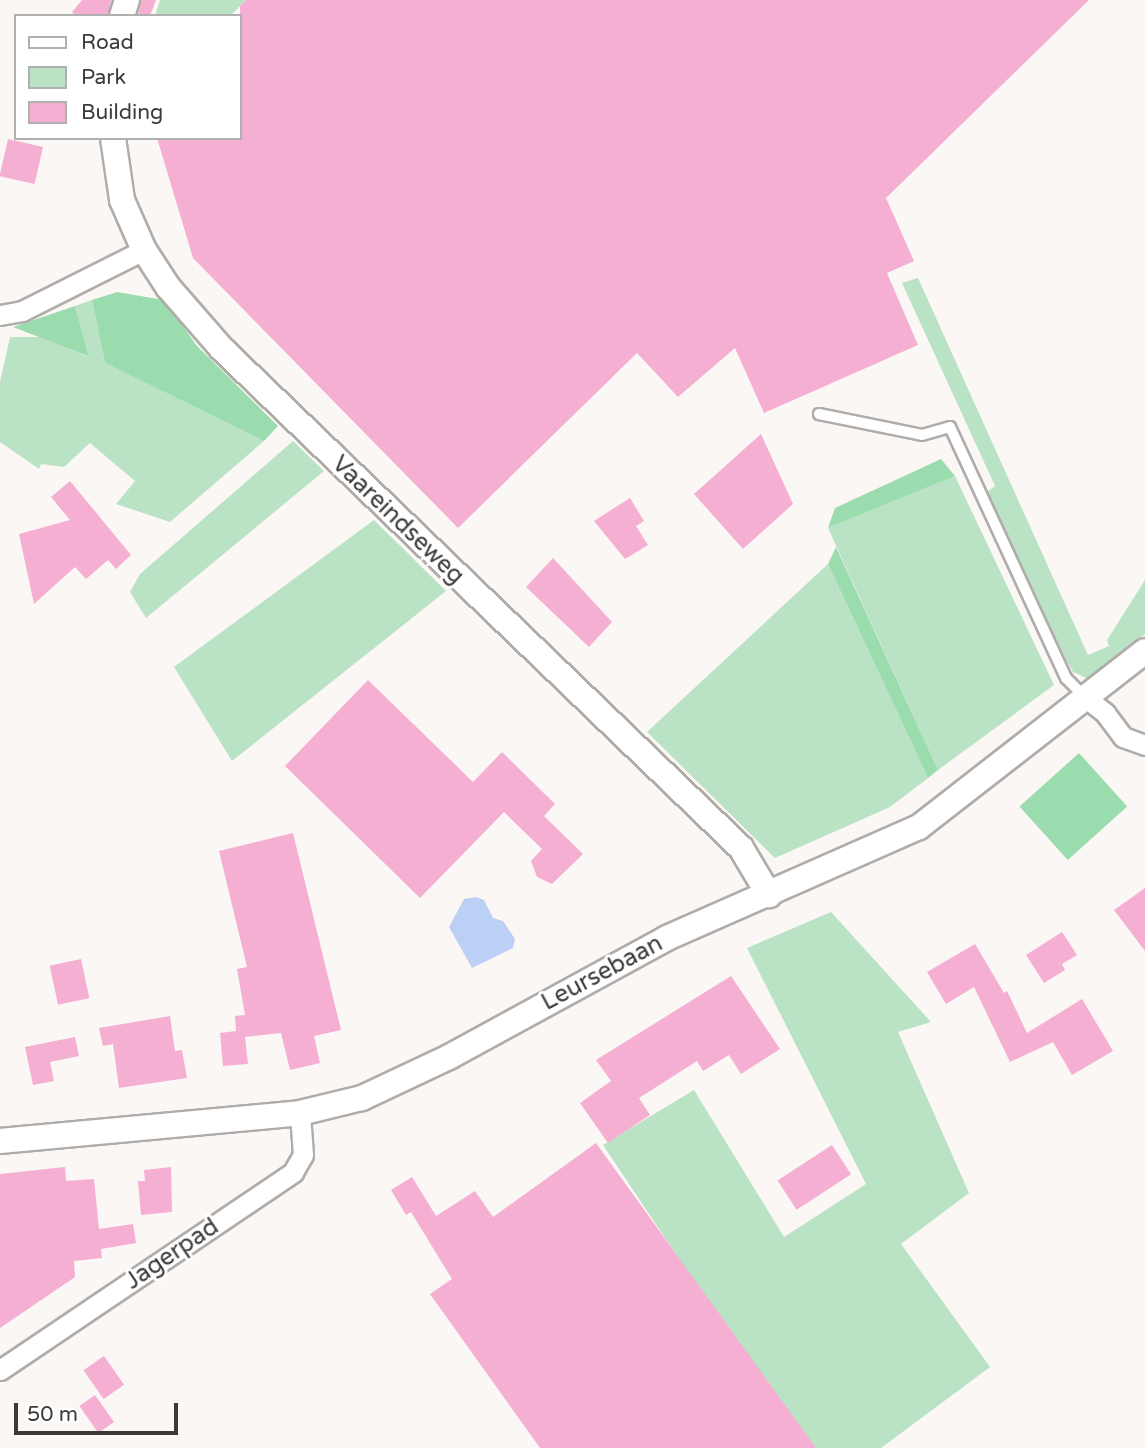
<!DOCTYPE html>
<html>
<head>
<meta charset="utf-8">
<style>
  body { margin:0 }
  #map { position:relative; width:1145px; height:1448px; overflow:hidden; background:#fbf7f5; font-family:"Varela Round",sans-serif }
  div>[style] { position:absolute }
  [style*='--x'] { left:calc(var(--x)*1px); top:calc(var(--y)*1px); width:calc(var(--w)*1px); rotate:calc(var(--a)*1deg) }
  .green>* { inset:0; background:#bae2c5 }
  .forest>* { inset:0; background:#9adcad; transform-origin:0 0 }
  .water>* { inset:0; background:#bbd0f4 }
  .building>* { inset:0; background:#f4afd2; transform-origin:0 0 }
  .roads { filter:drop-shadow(2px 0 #b0acaa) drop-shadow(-2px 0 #b0acaa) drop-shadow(0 2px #b0acaa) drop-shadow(0 -2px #b0acaa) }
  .service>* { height:10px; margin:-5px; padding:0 5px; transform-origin:5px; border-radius:5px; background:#fff }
  .minor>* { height:19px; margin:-9.5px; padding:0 9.5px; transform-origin:9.5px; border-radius:9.5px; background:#fff }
  .tertiary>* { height:24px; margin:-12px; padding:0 12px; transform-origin:12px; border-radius:12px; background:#fff }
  span { translate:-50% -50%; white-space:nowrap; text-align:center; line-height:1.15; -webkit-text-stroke:6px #fff; paint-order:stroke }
  .street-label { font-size:24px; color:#3c3a39 }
  .legend { position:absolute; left:14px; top:14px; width:228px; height:126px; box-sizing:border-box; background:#fff; border:2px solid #b1b0b0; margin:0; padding:9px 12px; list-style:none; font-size:21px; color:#3c3a39 }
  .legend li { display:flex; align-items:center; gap:14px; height:35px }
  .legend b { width:35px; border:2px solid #b1b0b0 }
  .scale { position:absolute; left:14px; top:1403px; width:164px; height:32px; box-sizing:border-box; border:4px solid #3c3a39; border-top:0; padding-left:9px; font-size:21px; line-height:24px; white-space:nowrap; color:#3c3a39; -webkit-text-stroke:5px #fff; paint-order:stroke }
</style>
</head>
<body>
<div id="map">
  <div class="green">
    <i style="clip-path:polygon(160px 0,246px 0,230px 16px,155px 16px)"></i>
    <i style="clip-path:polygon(918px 278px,1088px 655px,1109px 646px,1107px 640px,1145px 580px,1145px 634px,1091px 680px,1073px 672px,1065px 658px,987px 492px,995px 486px,902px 283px)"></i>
    <i style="clip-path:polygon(92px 300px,105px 363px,264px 441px,170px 522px,116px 504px,135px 481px,90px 443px,64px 467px,41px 464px,39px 469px,0 442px,0 382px,10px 337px,40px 337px,87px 356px,75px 306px)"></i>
    <i style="clip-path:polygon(293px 441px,324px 471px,146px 618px,130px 592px,140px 574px)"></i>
    <i style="clip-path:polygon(955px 476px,1054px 685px,938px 770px,828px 528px)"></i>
    <i style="clip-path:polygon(374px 520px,446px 591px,232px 761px,174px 667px)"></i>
    <i style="clip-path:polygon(828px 564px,928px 778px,890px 807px,775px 858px,647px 732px)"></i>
    <i style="clip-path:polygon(831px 912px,931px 1022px,898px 1032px,969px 1193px,901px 1244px,990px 1367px,881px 1448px,805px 1448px,603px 1145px,694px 1090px,784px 1237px,866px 1184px,747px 948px)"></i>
  </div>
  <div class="forest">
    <i style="clip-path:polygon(117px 292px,164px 300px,197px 346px,278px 426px,264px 441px,105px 363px,92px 300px)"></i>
    <i style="clip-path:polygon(75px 306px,88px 356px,13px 327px)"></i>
    <i style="clip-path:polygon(941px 459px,955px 476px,828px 528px,835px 508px)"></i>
    <i style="clip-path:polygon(836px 547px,938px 770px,928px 778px,828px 564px)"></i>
    <i style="left:1079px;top:753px;width:72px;height:80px;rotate:48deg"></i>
  </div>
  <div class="water">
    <i style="clip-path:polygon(476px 897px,484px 900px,493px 918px,503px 921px,515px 939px,513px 948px,472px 968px,449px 927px,464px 899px)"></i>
  </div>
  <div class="building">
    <i style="clip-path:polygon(82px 0,111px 0,108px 16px,76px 16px,72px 12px)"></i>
    <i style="clip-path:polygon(141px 0,156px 0,150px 16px,138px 16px)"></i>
    <i style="clip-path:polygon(246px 0,1089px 0,886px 198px,914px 261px,887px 273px,918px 345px,764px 413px,735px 348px,678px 397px,637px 353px,458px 528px,193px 258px,157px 138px,240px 138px,240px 6px)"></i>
    <i style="left:8px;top:139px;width:36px;height:38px;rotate:13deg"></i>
    <i style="clip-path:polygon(761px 434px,793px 504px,743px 549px,694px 494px)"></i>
    <i style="clip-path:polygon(70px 481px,131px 555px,116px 569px,108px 560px,86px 579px,75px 567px,34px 604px,19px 534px,70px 520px,51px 497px)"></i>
    <i style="clip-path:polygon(630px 498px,644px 521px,636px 526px,648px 545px,625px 559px,594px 521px)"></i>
    <i style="clip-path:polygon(553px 558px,612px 622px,589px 647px,526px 587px)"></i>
    <i style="clip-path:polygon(368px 680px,473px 782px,502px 752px,555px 804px,544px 816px,583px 854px,552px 884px,537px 877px,531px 861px,542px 849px,504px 812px,420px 898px,285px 766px)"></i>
    <i style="clip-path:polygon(293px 833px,341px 1030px,314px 1036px,320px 1063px,290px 1070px,281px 1033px,245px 1037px,248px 1064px,223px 1066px,220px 1033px,236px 1031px,235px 1016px,245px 1015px,237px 969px,247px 967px,219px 851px)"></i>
    <i style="clip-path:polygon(1145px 888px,1145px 951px,1114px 910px)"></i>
    <i style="clip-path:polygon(1062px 932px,1077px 955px,1062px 964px,1065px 970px,1044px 983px,1026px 955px)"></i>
    <i style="clip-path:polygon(975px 944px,1004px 993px,1007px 991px,1027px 1033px,1082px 999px,1113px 1051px,1072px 1075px,1053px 1042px,1010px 1062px,974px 987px,946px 1004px,927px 972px)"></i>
    <i style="left:81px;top:959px;width:40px;height:32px;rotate:78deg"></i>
    <i style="clip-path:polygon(731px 976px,780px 1049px,741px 1074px,729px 1055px,703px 1071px,697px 1061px,639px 1098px,650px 1115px,608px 1143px,580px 1103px,611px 1081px,596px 1060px)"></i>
    <i style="clip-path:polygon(170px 1016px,175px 1051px,182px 1050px,187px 1078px,119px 1088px,113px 1044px,103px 1046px,99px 1028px)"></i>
    <i style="clip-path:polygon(75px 1037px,79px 1056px,50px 1062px,54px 1081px,33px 1085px,25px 1047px)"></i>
    <i style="clip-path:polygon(596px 1143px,816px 1448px,540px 1448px,430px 1294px,452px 1279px,411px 1212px,406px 1215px,391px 1190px,412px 1177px,436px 1216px,475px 1191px,493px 1217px)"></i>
    <i style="left:832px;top:1145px;width:35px;height:65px;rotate:57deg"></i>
    <i style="clip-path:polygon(65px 1167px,66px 1181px,94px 1179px,99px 1229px,133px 1224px,136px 1243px,101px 1249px,102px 1258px,74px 1261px,75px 1277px,0 1328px,0 1174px)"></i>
    <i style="clip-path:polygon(171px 1167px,172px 1212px,141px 1215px,138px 1181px,145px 1181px,144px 1170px)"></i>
    <i style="left:104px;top:1356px;width:35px;height:25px;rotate:55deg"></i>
    <i style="left:95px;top:1395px;width:33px;height:19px;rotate:55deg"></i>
  </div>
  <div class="roads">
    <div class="service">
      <i style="--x:819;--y:414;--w:105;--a:11.5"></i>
      <i style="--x:922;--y:435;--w:29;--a:-16"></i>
      <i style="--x:950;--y:427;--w:277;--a:65.2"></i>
      <i style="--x:1066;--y:678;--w:25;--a:45"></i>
    </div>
    <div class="minor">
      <i style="--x:0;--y:315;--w:22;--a:-10"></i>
      <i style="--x:22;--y:311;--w:136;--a:-26.6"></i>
      <i style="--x:1086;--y:698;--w:24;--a:38"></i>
      <i style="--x:1105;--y:713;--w:30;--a:53"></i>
      <i style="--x:1123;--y:737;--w:23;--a:20"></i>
      <i style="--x:0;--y:1370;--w:354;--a:-34"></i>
      <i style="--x:293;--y:1172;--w:20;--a:-60"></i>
      <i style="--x:303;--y:1155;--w:42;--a:-94.1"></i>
    </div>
    <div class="tertiary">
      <i style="--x:122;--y:16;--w:17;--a:-73"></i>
      <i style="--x:113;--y:138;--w:63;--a:81.7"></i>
      <i style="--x:122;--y:200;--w:55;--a:66.3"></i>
      <i style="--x:144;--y:250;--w:44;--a:57"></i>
      <i style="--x:168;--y:287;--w:82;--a:48.9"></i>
      <i style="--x:222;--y:349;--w:720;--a:43.87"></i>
      <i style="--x:741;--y:848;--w:55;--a:59.2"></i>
      <i style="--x:0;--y:1141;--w:301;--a:-5.3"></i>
      <i style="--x:300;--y:1113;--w:64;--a:-13.6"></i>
      <i style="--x:362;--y:1098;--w:96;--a:-25.2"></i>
      <i style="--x:449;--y:1057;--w:248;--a:-28.6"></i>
      <i style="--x:667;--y:938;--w:275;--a:-23.8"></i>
      <i style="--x:919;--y:827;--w:286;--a:-37.9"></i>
    </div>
  </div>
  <div class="street-label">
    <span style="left:398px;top:520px;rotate:44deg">Vaareindseweg</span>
    <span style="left:602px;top:973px;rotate:-28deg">Leursebaan</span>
    <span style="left:172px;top:1254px;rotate:-34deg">Jagerpad</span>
  </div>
  <ul class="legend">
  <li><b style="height:9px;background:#fff"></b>Road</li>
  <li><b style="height:19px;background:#bae2c5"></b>Park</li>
  <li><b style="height:19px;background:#f4afd2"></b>Building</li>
  </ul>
  <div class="scale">50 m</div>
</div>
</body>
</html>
